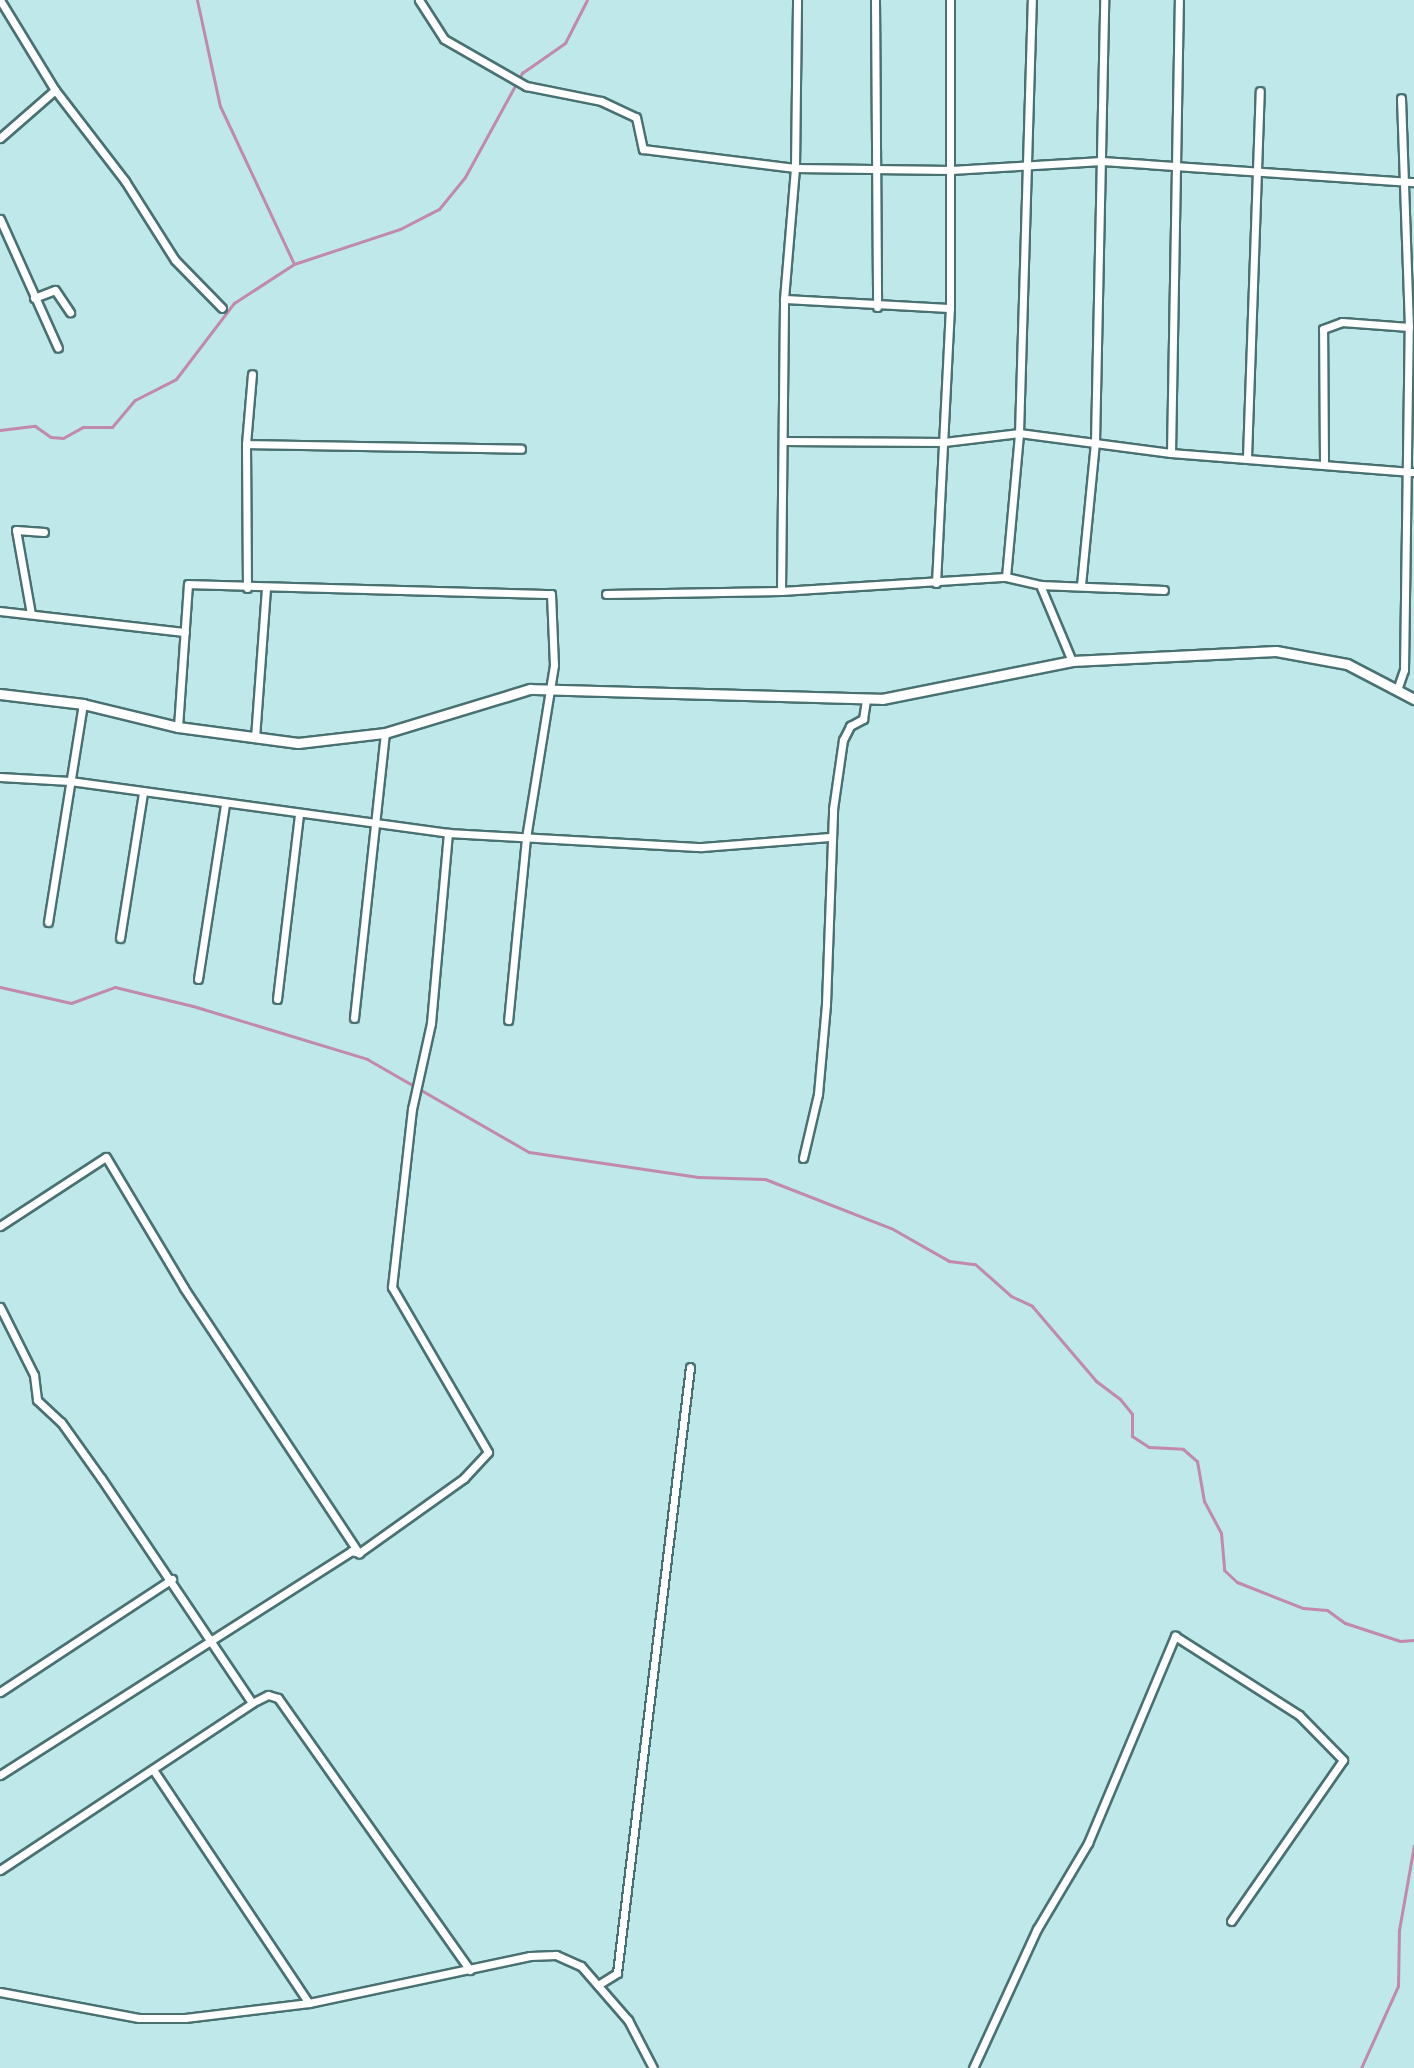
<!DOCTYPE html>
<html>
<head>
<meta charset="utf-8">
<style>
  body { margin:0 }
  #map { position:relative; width:1414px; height:2068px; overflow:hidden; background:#bee8e9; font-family:"Times New Roman",serif }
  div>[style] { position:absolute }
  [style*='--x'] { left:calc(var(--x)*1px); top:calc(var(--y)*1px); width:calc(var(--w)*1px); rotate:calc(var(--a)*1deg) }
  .stream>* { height:3px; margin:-1.5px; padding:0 1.5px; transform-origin:1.5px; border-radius:1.5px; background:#c189aa }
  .roads { filter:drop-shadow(2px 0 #4a7171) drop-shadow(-2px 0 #4a7171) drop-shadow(0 2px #4a7171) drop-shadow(0 -2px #4a7171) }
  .minor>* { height:7px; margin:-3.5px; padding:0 3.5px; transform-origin:3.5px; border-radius:3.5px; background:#fff }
  .tertiary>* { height:9px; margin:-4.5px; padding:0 4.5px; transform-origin:4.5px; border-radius:4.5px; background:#fff }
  span { translate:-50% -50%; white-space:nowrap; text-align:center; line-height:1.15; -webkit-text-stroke:7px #fff; paint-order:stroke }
</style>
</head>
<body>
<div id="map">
  <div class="stream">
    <i style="--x:197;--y:0;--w:108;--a:77.8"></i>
    <i style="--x:220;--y:106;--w:174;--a:64.9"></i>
    <i style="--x:0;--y:430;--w:35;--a:-7"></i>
    <i style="--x:35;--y:426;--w:19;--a:35"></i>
    <i style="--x:51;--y:437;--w:12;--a:5"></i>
    <i style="--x:63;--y:438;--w:23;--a:-29"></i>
    <i style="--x:83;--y:427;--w:29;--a:0"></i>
    <i style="--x:112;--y:427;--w:35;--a:-50"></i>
    <i style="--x:135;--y:400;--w:46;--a:-27.1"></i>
    <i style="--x:176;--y:379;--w:96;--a:-52.7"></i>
    <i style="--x:234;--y:303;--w:72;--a:-33"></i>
    <i style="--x:294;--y:264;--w:112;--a:-18.3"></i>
    <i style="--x:400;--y:229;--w:44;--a:-27.1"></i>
    <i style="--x:439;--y:209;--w:41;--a:-50.9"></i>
    <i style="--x:465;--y:177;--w:119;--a:-61.3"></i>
    <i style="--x:522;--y:73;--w:52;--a:-34.9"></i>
    <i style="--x:565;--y:43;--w:48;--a:-62.9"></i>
    <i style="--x:0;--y:987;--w:73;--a:12.7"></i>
    <i style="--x:71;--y:1003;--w:47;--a:-20"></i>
    <i style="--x:115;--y:987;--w:80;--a:13.7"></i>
    <i style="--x:193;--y:1006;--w:182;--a:16.9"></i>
    <i style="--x:367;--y:1059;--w:187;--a:29.9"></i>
    <i style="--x:529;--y:1152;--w:171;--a:8.4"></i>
    <i style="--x:698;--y:1177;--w:67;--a:1.7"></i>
    <i style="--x:765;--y:1179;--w:135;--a:21.3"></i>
    <i style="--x:891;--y:1228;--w:67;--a:29.6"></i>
    <i style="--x:949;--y:1261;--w:26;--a:7"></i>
    <i style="--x:975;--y:1264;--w:48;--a:41.6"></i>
    <i style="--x:1011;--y:1296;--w:23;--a:25"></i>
    <i style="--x:1032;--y:1306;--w:99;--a:49.5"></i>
    <i style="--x:1096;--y:1381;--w:30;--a:37"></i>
    <i style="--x:1120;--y:1399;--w:19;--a:51"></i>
    <i style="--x:1132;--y:1414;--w:22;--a:90"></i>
    <i style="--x:1132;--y:1436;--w:20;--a:33"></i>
    <i style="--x:1149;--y:1447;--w:34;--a:3"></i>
    <i style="--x:1183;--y:1449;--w:18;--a:41"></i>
    <i style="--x:1197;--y:1461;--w:41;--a:80.1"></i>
    <i style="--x:1204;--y:1501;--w:36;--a:62"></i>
    <i style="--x:1221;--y:1533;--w:37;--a:85"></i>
    <i style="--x:1224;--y:1570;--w:18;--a:43"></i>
    <i style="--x:1237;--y:1582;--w:71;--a:21.5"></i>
    <i style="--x:1303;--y:1608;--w:24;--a:5"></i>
    <i style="--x:1327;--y:1610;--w:22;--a:36"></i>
    <i style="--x:1345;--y:1623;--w:58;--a:18.1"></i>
    <i style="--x:1400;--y:1641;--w:14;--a:-4"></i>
    <i style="--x:1361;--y:2068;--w:90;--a:-65.7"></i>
    <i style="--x:1398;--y:1986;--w:56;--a:-89"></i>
    <i style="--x:1399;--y:1930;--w:86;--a:-80"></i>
  </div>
  <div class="roads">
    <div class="minor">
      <i style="--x:0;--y:0;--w:105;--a:58.6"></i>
      <i style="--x:55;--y:90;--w:115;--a:52.4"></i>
      <i style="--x:125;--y:181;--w:93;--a:57.7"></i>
      <i style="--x:175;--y:260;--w:67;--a:45.6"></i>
      <i style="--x:419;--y:0;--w:46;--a:57.3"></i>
      <i style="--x:444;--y:39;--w:95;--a:29.8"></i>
      <i style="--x:526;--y:86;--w:76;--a:11.3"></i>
      <i style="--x:601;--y:101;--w:38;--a:25"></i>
      <i style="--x:636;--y:117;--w:33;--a:78"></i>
      <i style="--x:643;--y:149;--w:153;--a:7.1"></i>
      <i style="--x:795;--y:168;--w:156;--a:0.7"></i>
      <i style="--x:951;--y:170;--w:151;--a:-3.4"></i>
      <i style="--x:1102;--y:161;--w:313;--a:3.9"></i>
      <i style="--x:875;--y:0;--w:307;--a:89.6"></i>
      <i style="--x:0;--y:138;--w:73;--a:-41.1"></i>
      <i style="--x:0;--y:219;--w:141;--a:65.8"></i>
      <i style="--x:34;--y:298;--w:22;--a:-21"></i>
      <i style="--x:55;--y:290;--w:27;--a:56"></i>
      <i style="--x:784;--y:299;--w:166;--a:3.1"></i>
      <i style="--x:783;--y:441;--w:161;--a:0.4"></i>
      <i style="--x:944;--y:442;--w:76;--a:-6.8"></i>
      <i style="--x:1019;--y:433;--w:153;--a:7.5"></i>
      <i style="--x:1171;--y:453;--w:244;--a:4.5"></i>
      <i style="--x:246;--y:444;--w:275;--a:1"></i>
      <i style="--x:1171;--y:453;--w:453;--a:-89"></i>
      <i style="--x:1247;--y:457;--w:366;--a:-88"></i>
      <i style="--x:1324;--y:461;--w:132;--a:-90.4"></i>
      <i style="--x:1323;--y:329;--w:20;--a:-20"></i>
      <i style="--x:1342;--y:322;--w:67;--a:4.3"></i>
      <i style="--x:1006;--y:577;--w:145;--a:-84.8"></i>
      <i style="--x:1019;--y:433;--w:433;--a:-88.3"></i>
      <i style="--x:936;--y:583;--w:275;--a:-87.1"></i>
      <i style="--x:950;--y:308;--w:308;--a:-90"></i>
      <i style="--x:1040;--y:585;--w:82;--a:67.2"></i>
      <i style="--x:1081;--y:585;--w:144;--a:-84.4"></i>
      <i style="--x:1095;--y:442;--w:442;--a:-88.8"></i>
      <i style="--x:247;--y:588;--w:144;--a:-90.4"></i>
      <i style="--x:246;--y:444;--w:70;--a:-85.1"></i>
      <i style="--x:781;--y:591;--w:292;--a:-89.4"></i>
      <i style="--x:784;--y:299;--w:131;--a:-85.2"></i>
      <i style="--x:795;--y:168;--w:168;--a:-89.3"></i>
      <i style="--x:606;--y:594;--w:175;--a:-1"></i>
      <i style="--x:781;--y:591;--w:225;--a:-3.6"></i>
      <i style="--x:1006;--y:577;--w:35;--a:13"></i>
      <i style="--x:1040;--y:585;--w:124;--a:2.3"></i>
      <i style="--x:0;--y:611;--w:186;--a:6.5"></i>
      <i style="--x:31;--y:614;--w:85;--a:-100.1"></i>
      <i style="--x:16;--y:530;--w:28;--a:4"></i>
      <i style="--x:1397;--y:690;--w:21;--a:-71"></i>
      <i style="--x:1404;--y:670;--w:343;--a:-89.2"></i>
      <i style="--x:1409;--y:327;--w:229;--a:-92"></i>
      <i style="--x:178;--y:727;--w:143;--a:-86"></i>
      <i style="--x:188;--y:584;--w:363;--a:1.6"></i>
      <i style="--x:551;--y:594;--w:71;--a:87.6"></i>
      <i style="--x:554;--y:665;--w:175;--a:99.2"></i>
      <i style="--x:526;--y:838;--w:183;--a:95.6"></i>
      <i style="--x:255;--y:738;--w:149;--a:-85.8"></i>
      <i style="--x:0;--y:777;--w:70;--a:3.3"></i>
      <i style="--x:70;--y:781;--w:382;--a:7.8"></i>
      <i style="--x:448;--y:833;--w:254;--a:3.2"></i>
      <i style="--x:702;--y:847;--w:128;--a:-4.5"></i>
      <i style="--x:48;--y:922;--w:221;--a:-80.9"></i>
      <i style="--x:120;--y:938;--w:147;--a:-81"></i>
      <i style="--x:198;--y:979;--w:176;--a:-81.2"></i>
      <i style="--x:277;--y:999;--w:186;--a:-83.2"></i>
      <i style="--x:354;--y:1018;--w:287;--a:-83.8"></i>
      <i style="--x:803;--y:1158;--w:66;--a:-76.8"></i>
      <i style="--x:818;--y:1094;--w:90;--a:-84.9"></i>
      <i style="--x:826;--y:1004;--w:195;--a:-87.9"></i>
      <i style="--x:833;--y:809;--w:70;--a:-81.8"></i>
      <i style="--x:843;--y:740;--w:16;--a:-63"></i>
      <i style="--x:850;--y:726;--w:15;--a:-28"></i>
      <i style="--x:863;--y:719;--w:19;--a:-81"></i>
      <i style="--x:0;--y:1226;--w:126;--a:-33.1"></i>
      <i style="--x:106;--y:1157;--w:152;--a:59.2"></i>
      <i style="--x:184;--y:1288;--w:318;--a:56.6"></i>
      <i style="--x:0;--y:1307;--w:76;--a:63.4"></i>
      <i style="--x:34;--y:1375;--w:25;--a:83"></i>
      <i style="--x:37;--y:1400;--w:33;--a:43"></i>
      <i style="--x:61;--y:1422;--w:69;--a:54.5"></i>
      <i style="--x:101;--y:1478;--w:271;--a:56.1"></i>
      <i style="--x:252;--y:1703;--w:18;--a:-27"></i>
      <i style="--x:268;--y:1695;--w:10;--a:17"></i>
      <i style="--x:278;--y:1698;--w:333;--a:54.8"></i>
      <i style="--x:0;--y:1692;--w:206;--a:-33.3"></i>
      <i style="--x:154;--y:1771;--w:279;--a:56.3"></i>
      <i style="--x:0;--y:1775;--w:416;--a:-32.5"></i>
      <i style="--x:351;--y:1551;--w:8;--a:14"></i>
      <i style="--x:359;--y:1553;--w:129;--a:-35.5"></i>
      <i style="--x:464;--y:1478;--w:35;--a:-47"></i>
      <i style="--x:488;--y:1452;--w:191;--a:-120.2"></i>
      <i style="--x:392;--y:1287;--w:179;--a:-83.6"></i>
      <i style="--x:412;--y:1109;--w:88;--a:-77.5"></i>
      <i style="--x:431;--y:1023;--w:191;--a:-84.9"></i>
      <i style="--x:0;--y:1870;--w:302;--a:-33.5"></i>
      <i style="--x:598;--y:1985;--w:22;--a:-32"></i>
      <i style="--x:617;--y:1973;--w:610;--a:-83.13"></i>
      <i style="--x:0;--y:1992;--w:141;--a:10.6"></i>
      <i style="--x:139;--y:2018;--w:46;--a:0"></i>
      <i style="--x:185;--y:2018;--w:125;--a:-6.9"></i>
      <i style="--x:309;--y:2003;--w:226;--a:-12"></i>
      <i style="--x:530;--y:1956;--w:26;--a:-2"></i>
      <i style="--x:556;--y:1955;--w:27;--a:24"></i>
      <i style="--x:581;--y:1966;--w:72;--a:49"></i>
      <i style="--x:628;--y:2020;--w:54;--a:62.5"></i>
      <i style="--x:973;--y:2068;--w:153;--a:-65.3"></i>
      <i style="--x:1037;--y:1929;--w:100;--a:-59.3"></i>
      <i style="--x:1088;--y:1843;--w:225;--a:-67.2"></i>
      <i style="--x:1175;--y:1636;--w:147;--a:32.5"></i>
      <i style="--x:1299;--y:1715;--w:63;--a:45.6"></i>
      <i style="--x:1343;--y:1760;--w:196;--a:124.8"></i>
    </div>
    <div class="tertiary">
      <i style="--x:0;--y:694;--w:84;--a:6.9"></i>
      <i style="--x:83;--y:704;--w:98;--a:13.6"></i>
      <i style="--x:178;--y:727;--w:121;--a:7.6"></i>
      <i style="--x:298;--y:743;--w:88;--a:-6.6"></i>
      <i style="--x:385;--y:733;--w:152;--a:-16.9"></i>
      <i style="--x:530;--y:689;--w:352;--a:1.6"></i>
      <i style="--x:882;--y:699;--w:194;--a:-11.3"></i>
      <i style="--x:1072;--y:661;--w:204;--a:-2.8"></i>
      <i style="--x:1276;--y:651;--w:72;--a:10.4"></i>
      <i style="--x:1347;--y:664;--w:76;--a:27.6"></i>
    </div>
  </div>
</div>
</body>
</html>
